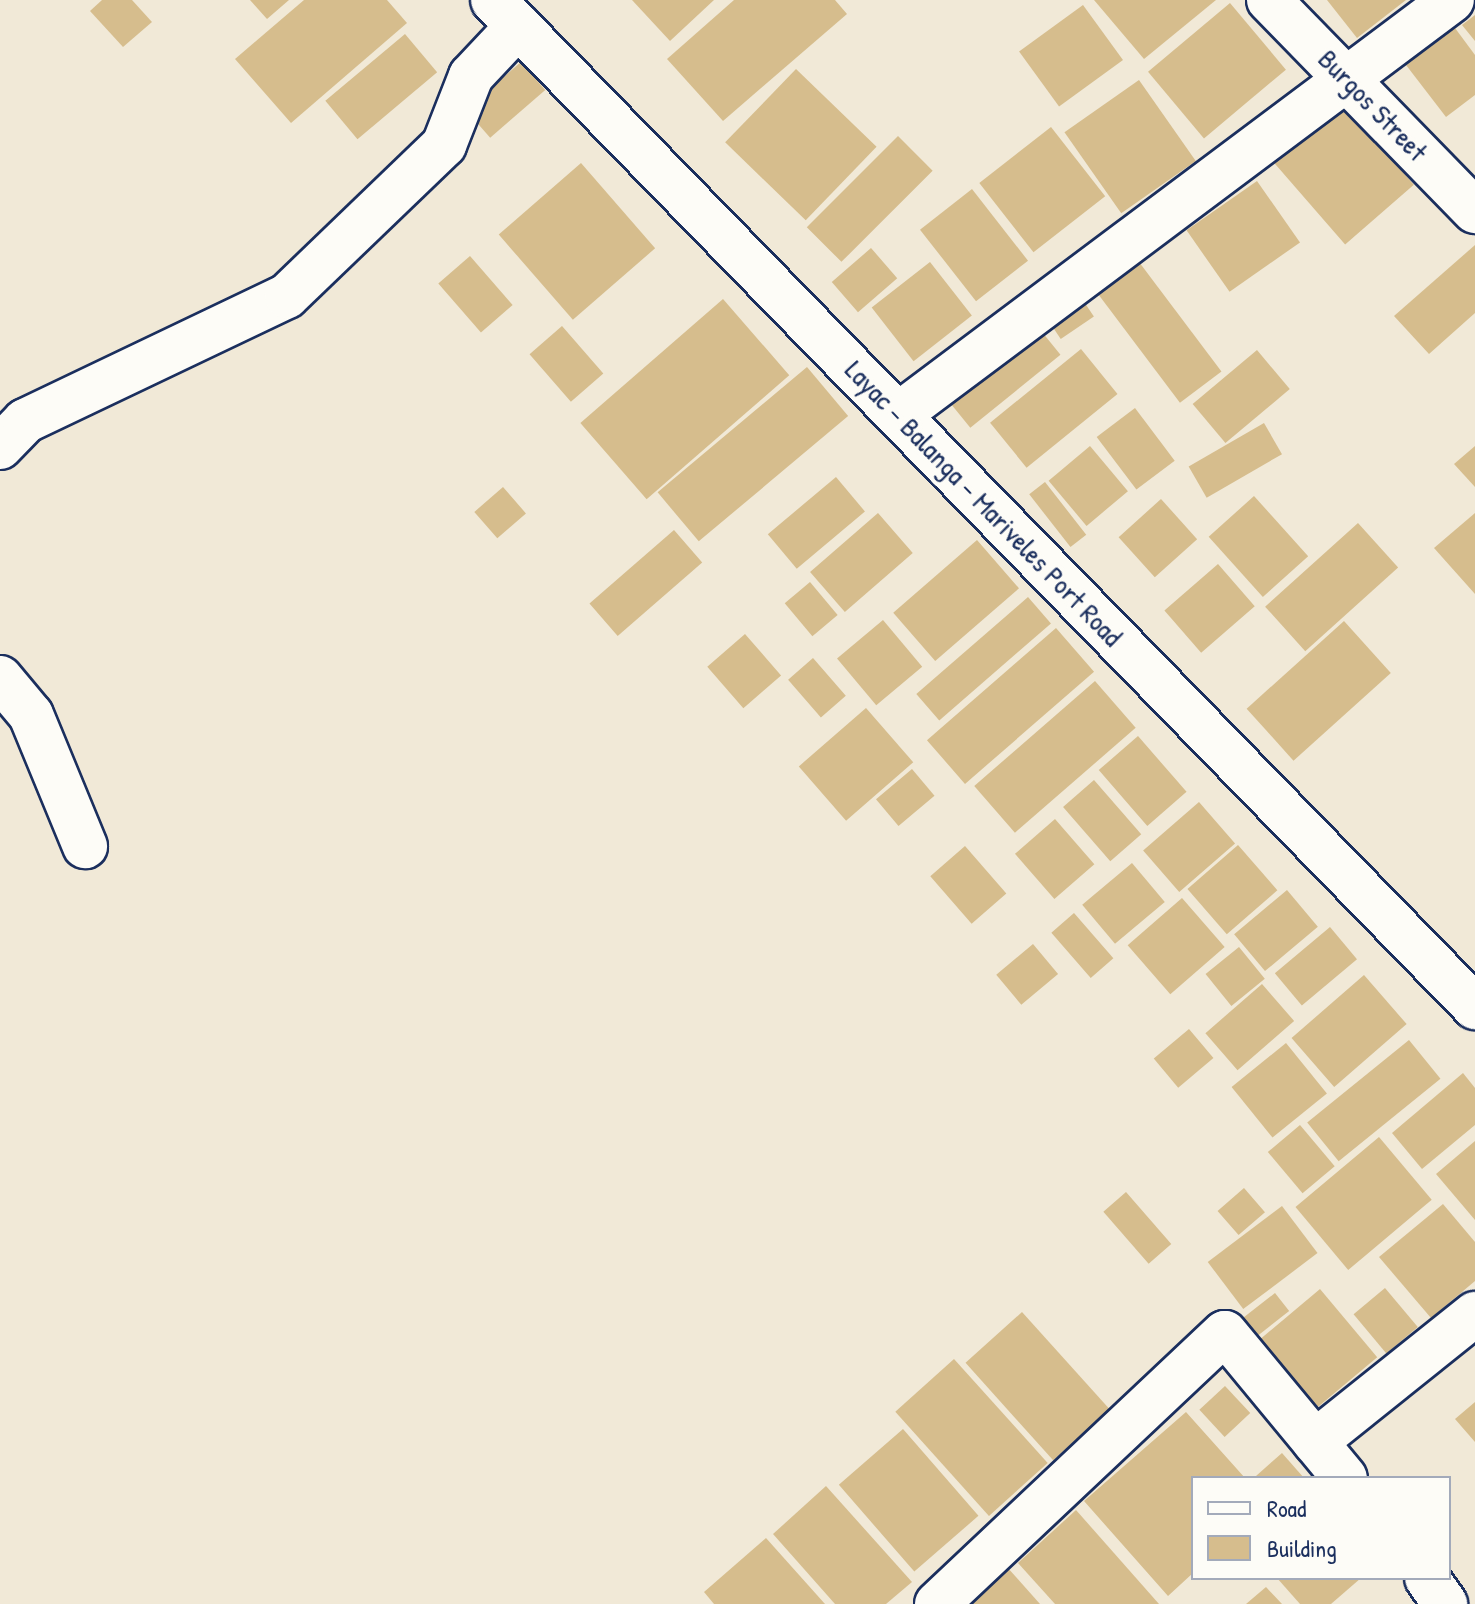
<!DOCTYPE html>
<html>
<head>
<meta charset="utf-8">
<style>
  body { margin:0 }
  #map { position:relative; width:1475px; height:1604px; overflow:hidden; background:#f1e9d7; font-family:"Patrick Hand",sans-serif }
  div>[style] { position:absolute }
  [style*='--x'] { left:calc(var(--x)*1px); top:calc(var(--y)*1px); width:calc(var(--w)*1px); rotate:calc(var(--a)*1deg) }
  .building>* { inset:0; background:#d6bd8d; transform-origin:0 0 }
  .roads { filter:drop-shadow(2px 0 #1b2f5e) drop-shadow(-2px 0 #1b2f5e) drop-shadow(0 2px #1b2f5e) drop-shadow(0 -2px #1b2f5e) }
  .minor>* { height:44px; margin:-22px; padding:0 22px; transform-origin:22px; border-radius:22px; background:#fdfcf7 }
  .major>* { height:44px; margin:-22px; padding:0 22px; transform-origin:22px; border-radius:22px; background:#fdfcf7 }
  span { translate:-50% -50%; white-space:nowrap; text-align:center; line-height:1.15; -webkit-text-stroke:8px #fdfcf7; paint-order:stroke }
  .street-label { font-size:28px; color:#1b2f5e }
  .legend { position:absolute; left:1191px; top:1476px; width:260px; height:104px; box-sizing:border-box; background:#fdfcf7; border:2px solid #a3aaba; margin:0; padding:10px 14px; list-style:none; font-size:24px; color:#1b2f5e }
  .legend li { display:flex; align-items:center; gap:16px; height:40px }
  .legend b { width:40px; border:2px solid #a3aaba }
</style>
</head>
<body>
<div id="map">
  <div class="building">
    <i style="clip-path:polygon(102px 0,132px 0,152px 22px,123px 47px,90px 11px)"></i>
    <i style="clip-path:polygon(250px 0,289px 0,267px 19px)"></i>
    <i style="clip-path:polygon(304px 0,387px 0,407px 23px,291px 123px,235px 59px)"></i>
    <i style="clip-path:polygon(632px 0,714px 0,670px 41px)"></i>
    <i style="clip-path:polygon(734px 0,835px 0,847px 14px,723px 121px,667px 59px)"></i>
    <i style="clip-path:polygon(1094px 0,1216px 0,1144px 59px)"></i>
    <i style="clip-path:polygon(1327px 0,1406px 0,1357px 38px)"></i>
    <i style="left:1230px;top:3px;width:87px;height:107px;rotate:50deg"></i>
    <i style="left:1083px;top:5px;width:68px;height:79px;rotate:54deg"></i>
    <i style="clip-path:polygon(1475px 15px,1475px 41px,1462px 25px)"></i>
    <i style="clip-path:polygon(1455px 28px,1475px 55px,1475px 95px,1446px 117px,1406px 65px)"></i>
    <i style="left:405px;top:34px;width:50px;height:104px;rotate:50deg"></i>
    <i style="left:521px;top:62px;width:37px;height:73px;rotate:49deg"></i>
    <i style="left:796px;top:69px;width:112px;height:102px;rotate:44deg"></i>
    <i style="left:1139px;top:80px;width:99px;height:91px;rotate:55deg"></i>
    <i style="left:1341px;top:101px;width:111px;height:91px;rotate:49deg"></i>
    <i style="left:1051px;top:127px;width:88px;height:91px;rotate:52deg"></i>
    <i style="left:898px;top:136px;width:49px;height:129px;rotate:45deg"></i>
    <i style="left:581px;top:163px;width:113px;height:109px;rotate:49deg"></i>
    <i style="left:1257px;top:181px;width:75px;height:86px;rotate:55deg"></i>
    <i style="left:972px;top:189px;width:91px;height:66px;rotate:52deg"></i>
    <i style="clip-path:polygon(1475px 245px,1475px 313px,1429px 354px,1394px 316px)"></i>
    <i style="left:871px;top:248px;width:40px;height:52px;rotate:49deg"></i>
    <i style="left:1133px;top:254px;width:147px;height:52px;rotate:53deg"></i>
    <i style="left:470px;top:256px;width:65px;height:42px;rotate:49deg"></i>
    <i style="left:930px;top:262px;width:68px;height:74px;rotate:52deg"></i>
    <i style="left:1076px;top:290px;width:32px;height:40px;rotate:56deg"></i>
    <i style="left:723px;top:299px;width:101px;height:189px;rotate:49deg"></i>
    <i style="left:1029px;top:316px;width:50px;height:116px;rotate:51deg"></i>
    <i style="left:562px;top:326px;width:63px;height:43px;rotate:49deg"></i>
    <i style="left:1081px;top:349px;width:58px;height:117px;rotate:51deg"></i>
    <i style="left:1257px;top:350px;width:51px;height:84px;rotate:50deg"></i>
    <i style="left:807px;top:367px;width:64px;height:195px;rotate:50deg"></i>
    <i style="left:1135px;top:408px;width:66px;height:48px;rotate:53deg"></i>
    <i style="left:1264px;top:423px;width:36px;height:87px;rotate:60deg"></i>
    <i style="left:1090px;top:446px;width:59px;height:54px;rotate:50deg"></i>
    <i style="clip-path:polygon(1475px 446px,1475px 487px,1454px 464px)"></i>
    <i style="left:836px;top:477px;width:45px;height:89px;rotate:50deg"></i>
    <i style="left:1045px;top:482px;width:67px;height:20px;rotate:52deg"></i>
    <i style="left:503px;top:487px;width:35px;height:38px;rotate:49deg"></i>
    <i style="left:1254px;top:496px;width:81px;height:61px;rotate:48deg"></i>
    <i style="left:1161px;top:499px;width:54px;height:57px;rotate:48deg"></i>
    <i style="left:878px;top:513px;width:53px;height:90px;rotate:49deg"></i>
    <i style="clip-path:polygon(1475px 513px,1475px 594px,1434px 548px)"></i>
    <i style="left:1358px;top:523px;width:60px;height:125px;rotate:48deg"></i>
    <i style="left:674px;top:530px;width:43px;height:112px;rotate:49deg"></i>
    <i style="left:977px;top:540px;width:64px;height:111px;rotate:49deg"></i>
    <i style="left:1218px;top:564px;width:56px;height:71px;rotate:49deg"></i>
    <i style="left:810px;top:582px;width:43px;height:33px;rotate:50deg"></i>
    <i style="left:1028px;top:597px;width:35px;height:148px;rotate:49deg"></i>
    <i style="left:883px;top:620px;width:61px;height:60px;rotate:50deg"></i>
    <i style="left:1344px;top:621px;width:70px;height:131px;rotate:48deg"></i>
    <i style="left:1056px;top:628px;width:58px;height:171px;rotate:49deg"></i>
    <i style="left:745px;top:634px;width:55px;height:50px;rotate:49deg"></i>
    <i style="left:813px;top:658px;width:50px;height:33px;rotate:49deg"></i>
    <i style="left:1095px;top:681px;width:62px;height:160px;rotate:49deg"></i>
    <i style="left:866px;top:708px;width:72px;height:89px;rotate:49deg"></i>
    <i style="left:1138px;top:736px;width:74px;height:52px;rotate:49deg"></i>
    <i style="left:912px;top:769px;width:35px;height:47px;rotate:50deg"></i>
    <i style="left:1094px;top:780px;width:72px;height:41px;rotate:49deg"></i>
    <i style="left:1199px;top:802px;width:55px;height:74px;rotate:49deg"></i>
    <i style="left:1055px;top:819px;width:60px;height:53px;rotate:49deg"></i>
    <i style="left:1238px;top:845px;width:60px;height:67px;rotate:49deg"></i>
    <i style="left:965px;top:846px;width:63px;height:46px;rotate:49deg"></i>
    <i style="left:1132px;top:863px;width:51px;height:65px;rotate:50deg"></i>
    <i style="left:1287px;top:890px;width:48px;height:69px;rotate:50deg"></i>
    <i style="left:1182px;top:898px;width:65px;height:72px;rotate:49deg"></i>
    <i style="left:1074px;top:913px;width:60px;height:30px;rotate:49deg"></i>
    <i style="left:1330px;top:927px;width:42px;height:72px;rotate:50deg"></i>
    <i style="left:1033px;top:944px;width:39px;height:48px;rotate:50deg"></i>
    <i style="left:1239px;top:947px;width:41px;height:43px;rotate:51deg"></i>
    <i style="left:1364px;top:975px;width:65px;height:96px;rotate:49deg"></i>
    <i style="left:1262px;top:984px;width:49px;height:75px;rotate:49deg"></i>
    <i style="left:1189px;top:1029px;width:38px;height:46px;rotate:50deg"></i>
    <i style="left:1409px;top:1040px;width:50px;height:131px;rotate:51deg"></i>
    <i style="left:1286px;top:1043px;width:65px;height:70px;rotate:51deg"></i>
    <i style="clip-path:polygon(1463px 1073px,1475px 1088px,1475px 1125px,1422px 1169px,1392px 1133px)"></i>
    <i style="left:1300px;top:1125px;width:54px;height:42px;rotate:50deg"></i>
    <i style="left:1379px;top:1137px;width:82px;height:109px;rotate:50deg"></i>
    <i style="clip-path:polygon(1475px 1141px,1475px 1220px,1436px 1174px)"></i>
    <i style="left:1244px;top:1188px;width:32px;height:35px;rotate:49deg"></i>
    <i style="left:1126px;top:1192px;width:69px;height:30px;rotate:49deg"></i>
    <i style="clip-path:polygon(1443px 1204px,1475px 1242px,1475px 1281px,1431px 1318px,1379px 1257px)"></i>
    <i style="left:1282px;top:1206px;width:59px;height:93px;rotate:53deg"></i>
    <i style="left:1385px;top:1288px;width:51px;height:41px;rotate:50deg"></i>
    <i style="left:1320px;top:1289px;width:89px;height:81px;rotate:50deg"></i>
    <i style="left:1275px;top:1293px;width:23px;height:44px;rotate:52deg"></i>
    <i style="left:1022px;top:1312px;width:131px;height:76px;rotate:48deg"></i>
    <i style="left:954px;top:1359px;width:140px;height:79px;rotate:48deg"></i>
    <i style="left:1225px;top:1386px;width:37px;height:35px;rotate:47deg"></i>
    <i style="clip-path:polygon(1475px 1402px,1475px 1442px,1455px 1419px)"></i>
    <i style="clip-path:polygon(1186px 1412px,1245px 1478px,1193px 1478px,1193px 1573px,1168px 1596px,1084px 1501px)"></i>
    <i style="left:903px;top:1429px;width:115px;height:85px;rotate:49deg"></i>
    <i style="clip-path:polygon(1282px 1453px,1304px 1478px,1258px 1478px,1256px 1476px)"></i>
    <i style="clip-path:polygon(826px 1486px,912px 1582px,886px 1604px,835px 1604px,773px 1534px)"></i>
    <i style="clip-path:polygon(1076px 1510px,1159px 1604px,1055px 1604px,1018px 1563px)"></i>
    <i style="clip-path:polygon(766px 1538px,825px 1604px,714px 1604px,704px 1592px)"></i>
    <i style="clip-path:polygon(1007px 1567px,1040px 1604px,964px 1604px)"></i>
    <i style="clip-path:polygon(1277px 1578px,1361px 1578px,1331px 1604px,1300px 1604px)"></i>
    <i style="clip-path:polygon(1266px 1587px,1282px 1604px,1246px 1604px)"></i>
  </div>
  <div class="roads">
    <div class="minor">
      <i style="--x:1269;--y:0;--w:295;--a:45.7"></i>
      <i style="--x:898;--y:415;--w:692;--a:-36.84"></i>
      <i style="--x:0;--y:447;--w:36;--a:-46"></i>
      <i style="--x:25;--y:421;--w:290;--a:-25.5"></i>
      <i style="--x:287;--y:296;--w:218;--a:-43.9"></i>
      <i style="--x:444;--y:145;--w:74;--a:-68.6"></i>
      <i style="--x:471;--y:76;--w:69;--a:-46.8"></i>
      <i style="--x:0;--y:678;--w:48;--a:50"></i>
      <i style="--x:31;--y:715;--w:142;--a:67.6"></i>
      <i style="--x:1315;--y:1442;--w:205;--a:-38.7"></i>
      <i style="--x:1427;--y:1578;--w:32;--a:55"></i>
      <i style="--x:937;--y:1604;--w:395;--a:-43.3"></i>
      <i style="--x:1225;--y:1333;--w:188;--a:50.4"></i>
    </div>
    <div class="major">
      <i style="--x:493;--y:0;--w:1407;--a:45.72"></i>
    </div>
  </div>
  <div class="street-label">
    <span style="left:1373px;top:105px;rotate:46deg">Burgos Street</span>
    <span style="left:984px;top:503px;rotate:46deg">Layac – Balanga – Mariveles Port Road</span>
  </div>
  <ul class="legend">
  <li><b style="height:10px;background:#fdfcf7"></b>Road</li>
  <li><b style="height:22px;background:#d6bd8d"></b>Building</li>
  </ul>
</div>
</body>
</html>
